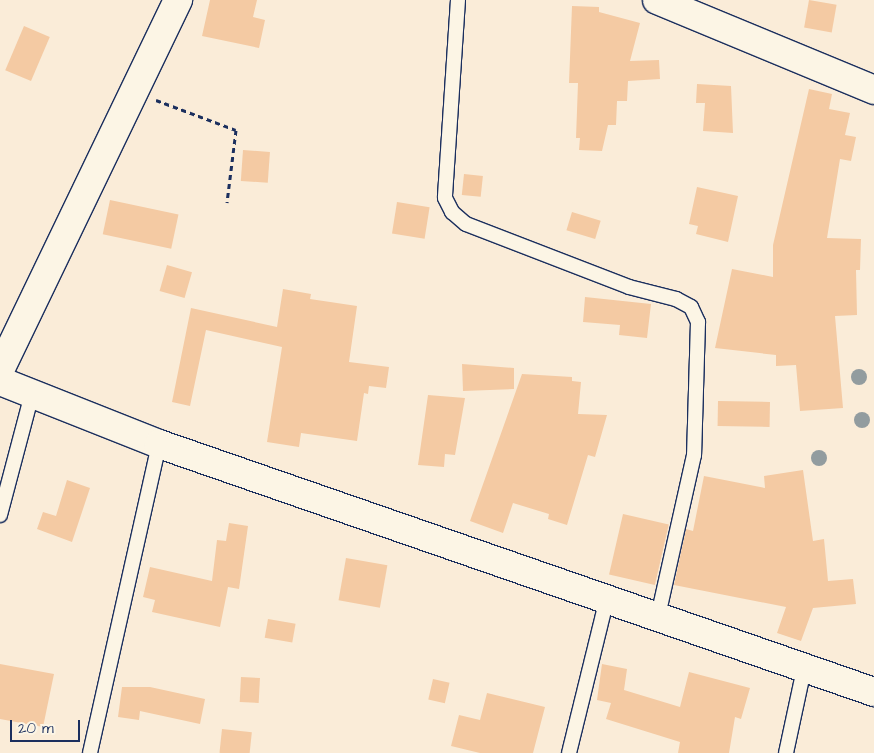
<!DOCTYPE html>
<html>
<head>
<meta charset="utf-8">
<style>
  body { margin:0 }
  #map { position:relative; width:874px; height:753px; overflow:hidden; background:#faecd8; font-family:"Architects Daughter",sans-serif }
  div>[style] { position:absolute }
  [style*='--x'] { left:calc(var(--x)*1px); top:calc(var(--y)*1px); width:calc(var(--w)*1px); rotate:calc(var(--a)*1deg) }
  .building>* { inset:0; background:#f4caa3; transform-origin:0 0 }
  .path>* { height:3px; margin-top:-1.5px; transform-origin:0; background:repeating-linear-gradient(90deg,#1b2f5e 0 5px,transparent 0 9px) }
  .roads { filter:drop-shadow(1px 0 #1b2f5e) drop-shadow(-1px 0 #1b2f5e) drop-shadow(0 1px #1b2f5e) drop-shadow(0 -1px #1b2f5e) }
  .service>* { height:14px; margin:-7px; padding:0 7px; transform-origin:7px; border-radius:7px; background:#fcf5e5 }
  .minor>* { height:28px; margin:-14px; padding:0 14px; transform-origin:14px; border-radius:14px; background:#fcf5e5 }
  .trees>* { width:16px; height:16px; margin:-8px; border-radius:50%; background:#929c9f }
  span { translate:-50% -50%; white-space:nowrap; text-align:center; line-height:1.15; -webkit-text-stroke:5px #fcf5e5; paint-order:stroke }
  .scale { position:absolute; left:10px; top:720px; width:70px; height:22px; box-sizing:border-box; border:2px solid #1b2f5e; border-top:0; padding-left:6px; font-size:15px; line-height:18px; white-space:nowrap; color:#1b2f5e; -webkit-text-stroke:4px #fcf5e5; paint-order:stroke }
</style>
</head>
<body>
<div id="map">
  <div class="building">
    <i style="clip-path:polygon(210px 0,257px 0,253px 17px,265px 20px,259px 48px,202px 36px)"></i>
    <i style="left:809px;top:0;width:28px;height:28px;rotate:10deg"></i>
    <i style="clip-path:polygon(572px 6px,599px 7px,599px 12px,640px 23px,630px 61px,659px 60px,660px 79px,628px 81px,627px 101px,617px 101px,616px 125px,608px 125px,602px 151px,579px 150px,580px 138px,576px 138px,578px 83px,569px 83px)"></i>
    <i style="left:24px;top:26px;width:28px;height:48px;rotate:23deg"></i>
    <i style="clip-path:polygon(697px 84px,731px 86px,733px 133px,703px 131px,705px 103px,696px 103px)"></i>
    <i style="clip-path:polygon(809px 89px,832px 94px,829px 109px,850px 113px,845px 135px,856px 137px,851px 161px,840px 159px,827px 238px,861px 239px,860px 270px,856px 270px,857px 315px,835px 316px,843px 408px,800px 411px,796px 365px,776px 366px,776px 355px,715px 348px,732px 269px,773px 277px,773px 245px)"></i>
    <i style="left:243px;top:150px;width:27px;height:31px;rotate:4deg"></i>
    <i style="left:464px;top:174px;width:19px;height:21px;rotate:6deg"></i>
    <i style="clip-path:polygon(697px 187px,738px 196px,728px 242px,696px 234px,698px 226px,689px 224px)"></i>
    <i style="left:110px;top:200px;width:70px;height:35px;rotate:12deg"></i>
    <i style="left:397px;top:202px;width:33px;height:32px;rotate:9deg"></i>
    <i style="left:572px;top:212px;width:30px;height:19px;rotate:17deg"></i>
    <i style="left:167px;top:265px;width:26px;height:27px;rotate:16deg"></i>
    <i style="clip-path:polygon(283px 289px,311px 294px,310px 299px,357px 306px,349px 362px,389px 367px,386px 388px,369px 386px,368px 394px,364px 393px,357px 441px,301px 433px,299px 447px,267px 442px,282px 347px,206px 330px,190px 406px,172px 402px,191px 308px,277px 327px)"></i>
    <i style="clip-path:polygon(585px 297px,651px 304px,647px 338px,619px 335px,620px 325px,583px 322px)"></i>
    <i style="clip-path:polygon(462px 364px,514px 368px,514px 389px,463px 391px)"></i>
    <i style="clip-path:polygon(522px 374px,572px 377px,572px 381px,581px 382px,578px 414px,607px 415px,595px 457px,588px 455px,567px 525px,548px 519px,549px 514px,513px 503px,503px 533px,470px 521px)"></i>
    <i style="clip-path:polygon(428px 395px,465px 398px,455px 455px,445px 454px,444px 467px,418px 465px)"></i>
    <i style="left:718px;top:401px;width:52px;height:25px;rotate:1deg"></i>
    <i style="clip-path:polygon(803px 470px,813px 541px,824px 539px,828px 581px,853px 579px,856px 604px,813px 608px,801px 641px,777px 633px,786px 607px,674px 585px,686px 529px,693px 531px,704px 476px,765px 488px,764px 476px)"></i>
    <i style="clip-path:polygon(67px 480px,90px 488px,72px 542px,37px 529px,43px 512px,56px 516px)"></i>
    <i style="left:623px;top:514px;width:47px;height:62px;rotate:13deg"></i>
    <i style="clip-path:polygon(229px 523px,248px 526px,239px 589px,228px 587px,220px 627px,152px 612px,155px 600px,143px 597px,150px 567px,212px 581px,217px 540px,226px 541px)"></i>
    <i style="left:346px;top:558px;width:42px;height:43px;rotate:10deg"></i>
    <i style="left:268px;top:619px;width:28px;height:19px;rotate:10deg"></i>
    <i style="clip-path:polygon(0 664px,54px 674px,43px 727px,0 719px)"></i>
    <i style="clip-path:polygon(602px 664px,627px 669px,624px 690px,680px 707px,689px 672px,750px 688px,741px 719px,735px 717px,729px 753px,678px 753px,680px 742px,606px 719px,611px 703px,597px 700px)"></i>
    <i style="left:241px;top:677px;width:19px;height:25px;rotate:3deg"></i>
    <i style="left:433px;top:679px;width:17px;height:21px;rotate:13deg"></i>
    <i style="clip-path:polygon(122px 687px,150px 687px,205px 699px,200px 724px,140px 711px,139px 720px,118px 717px)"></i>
    <i style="clip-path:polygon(487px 693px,545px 707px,533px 753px,480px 753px,451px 746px,459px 715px,480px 720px)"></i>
    <i style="left:222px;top:729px;width:30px;height:24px;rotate:6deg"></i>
  </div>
  <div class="path">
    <i style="--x:156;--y:100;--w:85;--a:20.6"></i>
    <i style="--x:236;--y:130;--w:73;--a:97.1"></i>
  </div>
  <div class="roads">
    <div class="service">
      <i style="--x:458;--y:0;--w:198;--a:93.8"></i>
      <i style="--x:445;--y:198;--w:16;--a:63"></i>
      <i style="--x:452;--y:212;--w:18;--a:41"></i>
      <i style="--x:466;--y:224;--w:175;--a:21.1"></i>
      <i style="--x:629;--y:287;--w:49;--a:14.3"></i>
      <i style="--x:676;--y:299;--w:17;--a:28"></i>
      <i style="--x:691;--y:307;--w:17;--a:65"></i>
      <i style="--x:698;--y:322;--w:133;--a:91.7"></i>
      <i style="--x:694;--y:455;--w:165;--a:102.6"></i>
      <i style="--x:0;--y:515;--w:125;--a:-75.2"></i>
      <i style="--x:90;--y:753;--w:317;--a:-77.4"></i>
      <i style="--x:569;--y:753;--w:160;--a:-76.2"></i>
      <i style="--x:786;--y:753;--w:86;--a:-77.9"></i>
    </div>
    <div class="minor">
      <i style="--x:657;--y:0;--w:235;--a:22.5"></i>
      <i style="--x:0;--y:370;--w:411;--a:-64.3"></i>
      <i style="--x:0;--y:381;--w:171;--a:21.6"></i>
      <i style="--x:159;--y:444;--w:757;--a:19.13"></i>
    </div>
  </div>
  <div class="trees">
    <i style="left:859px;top:377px"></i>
    <i style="left:862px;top:420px"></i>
    <i style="left:819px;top:458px"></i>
  </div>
  <div class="scale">20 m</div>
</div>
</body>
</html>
